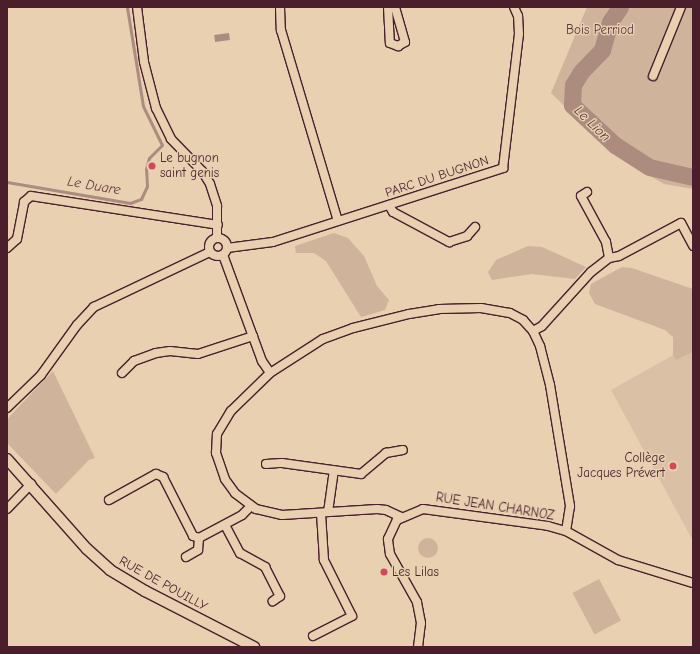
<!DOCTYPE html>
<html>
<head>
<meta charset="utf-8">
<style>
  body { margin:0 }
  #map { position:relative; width:700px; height:654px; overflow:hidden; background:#e8d0b1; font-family:"Comic Neue",sans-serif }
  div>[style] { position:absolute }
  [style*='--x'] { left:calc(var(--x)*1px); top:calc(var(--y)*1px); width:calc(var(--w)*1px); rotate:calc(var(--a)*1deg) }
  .built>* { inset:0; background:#dac1a6 }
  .green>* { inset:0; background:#cfb49b; transform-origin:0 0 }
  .round { border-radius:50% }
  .water>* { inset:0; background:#ac8c7e; transform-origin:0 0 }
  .stream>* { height:3px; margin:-1.5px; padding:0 1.5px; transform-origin:1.5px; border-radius:1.5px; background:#ac8c7e }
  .river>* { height:17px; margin:-8.5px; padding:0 8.5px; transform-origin:8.5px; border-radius:8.5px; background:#ac8c7e }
  .roads { filter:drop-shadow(1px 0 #4a1f2b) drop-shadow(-1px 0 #4a1f2b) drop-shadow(0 1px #4a1f2b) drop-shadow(0 -1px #4a1f2b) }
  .minor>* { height:8px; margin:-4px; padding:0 4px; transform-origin:4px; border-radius:4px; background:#e8d0b1 }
  .minor>.ring { margin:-4px; padding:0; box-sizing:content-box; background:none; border:8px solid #e8d0b1; border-radius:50% }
  .tertiary>* { height:10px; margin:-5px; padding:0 5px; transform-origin:5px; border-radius:5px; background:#e8d0b1 }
  .dots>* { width:11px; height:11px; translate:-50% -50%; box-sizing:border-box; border:2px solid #e8d0b1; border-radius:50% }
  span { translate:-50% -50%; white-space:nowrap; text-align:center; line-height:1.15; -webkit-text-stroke:3px #e8d0b1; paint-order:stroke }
  .park-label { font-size:13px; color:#5e353c }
  .poi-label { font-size:13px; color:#4a1f2b }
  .left { translate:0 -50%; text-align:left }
  .right { translate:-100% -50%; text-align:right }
  .street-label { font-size:13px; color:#4a1f2b }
  .water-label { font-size:14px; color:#5e353c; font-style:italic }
  .frame { position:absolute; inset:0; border:8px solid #4a1f2b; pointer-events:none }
</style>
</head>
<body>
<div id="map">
  <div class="built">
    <i style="clip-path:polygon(693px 344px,693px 541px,611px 390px)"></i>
  </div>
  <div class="green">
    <i style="clip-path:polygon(587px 7px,693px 7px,693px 189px,664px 184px,626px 162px,599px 140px,551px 93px)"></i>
    <i style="clip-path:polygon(334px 233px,348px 238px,364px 256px,377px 286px,389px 300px,385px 310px,361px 317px,326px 261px,314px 253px,296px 253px,295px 246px)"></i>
    <i style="clip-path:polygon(528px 246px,542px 247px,586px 267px,575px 279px,532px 274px,492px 280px,488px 272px,496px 260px)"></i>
    <i style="clip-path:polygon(622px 267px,632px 268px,693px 289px,693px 352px,676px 360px,673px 355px,673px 337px,665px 330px,595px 304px,589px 293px,591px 284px)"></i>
    <i style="clip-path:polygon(53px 371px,95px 458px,89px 460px,56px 494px,7px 443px,7px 421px,10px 416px)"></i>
    <i class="round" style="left:418px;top:538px;width:20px;height:20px"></i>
    <i style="left:599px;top:579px;width:47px;height:30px;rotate:62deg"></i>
  </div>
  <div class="water">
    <i style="left:229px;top:33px;width:7px;height:15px;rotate:82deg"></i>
  </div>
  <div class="stream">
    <i style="--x:7;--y:182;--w:125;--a:9.7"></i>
    <i style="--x:130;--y:203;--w:12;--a:-20"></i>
    <i style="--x:141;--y:199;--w:14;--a:-65"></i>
    <i style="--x:147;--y:186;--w:17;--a:-93"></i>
    <i style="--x:146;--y:169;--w:11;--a:-75"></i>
    <i style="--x:149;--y:158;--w:18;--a:-45"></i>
    <i style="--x:162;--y:145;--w:43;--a:-116"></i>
    <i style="--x:143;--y:106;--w:100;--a:-99.2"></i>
  </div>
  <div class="river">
    <i style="--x:620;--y:7;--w:18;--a:124"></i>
    <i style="--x:610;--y:22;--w:29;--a:106"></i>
    <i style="--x:602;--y:50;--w:30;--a:134"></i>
    <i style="--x:581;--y:72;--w:15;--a:122"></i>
    <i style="--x:573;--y:85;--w:20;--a:93"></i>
    <i style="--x:572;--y:105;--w:59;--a:42.9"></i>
    <i style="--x:615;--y:145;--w:40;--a:32.9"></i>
    <i style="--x:649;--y:167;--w:45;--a:12.8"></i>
  </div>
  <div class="roads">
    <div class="minor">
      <i style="--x:137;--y:7;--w:55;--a:82.7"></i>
      <i style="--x:144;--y:62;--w:48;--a:75.4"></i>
      <i style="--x:156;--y:108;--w:34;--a:64"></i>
      <i style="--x:171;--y:139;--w:45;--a:45.9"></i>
      <i style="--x:202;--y:171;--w:15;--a:58"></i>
      <i style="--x:210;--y:184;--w:23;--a:72"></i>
      <i style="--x:217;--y:206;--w:31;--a:90"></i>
      <i style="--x:280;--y:7;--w:23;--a:88"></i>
      <i style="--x:281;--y:30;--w:199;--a:73.4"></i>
      <i style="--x:388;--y:7;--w:36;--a:87"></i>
      <i style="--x:390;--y:43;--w:9;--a:21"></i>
      <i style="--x:398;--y:46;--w:8;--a:-30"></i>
      <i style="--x:405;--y:42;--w:36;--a:-106"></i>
      <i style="--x:653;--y:76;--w:74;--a:-67.9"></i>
      <i style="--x:587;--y:192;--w:7;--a:146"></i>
      <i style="--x:581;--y:196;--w:52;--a:61.5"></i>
      <i style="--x:606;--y:242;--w:16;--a:79"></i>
      <i style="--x:389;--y:205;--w:8;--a:60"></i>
      <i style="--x:393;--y:212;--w:64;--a:28.2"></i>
      <i style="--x:449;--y:242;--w:19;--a:-18"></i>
      <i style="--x:467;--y:236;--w:12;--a:-48"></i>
      <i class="ring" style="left:209px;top:238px;width:10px;height:10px"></i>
      <i style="--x:7;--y:248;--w:13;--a:-42"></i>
      <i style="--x:17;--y:239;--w:38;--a:-79"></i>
      <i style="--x:24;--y:202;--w:9;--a:-41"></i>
      <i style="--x:31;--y:196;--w:189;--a:8.8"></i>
      <i style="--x:227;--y:248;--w:46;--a:-7.4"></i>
      <i style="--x:273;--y:242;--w:242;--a:-17.8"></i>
      <i style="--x:503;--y:168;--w:135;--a:-83.2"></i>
      <i style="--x:519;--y:34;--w:18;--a:-93"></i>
      <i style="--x:518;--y:16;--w:10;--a:-114"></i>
      <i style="--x:223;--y:255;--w:113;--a:69.8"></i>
      <i style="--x:262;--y:361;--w:14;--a:56"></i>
      <i style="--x:533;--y:331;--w:10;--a:-29"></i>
      <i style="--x:542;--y:326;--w:73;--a:-47.8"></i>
      <i style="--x:591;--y:272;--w:23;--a:-38"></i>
      <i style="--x:609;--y:258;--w:10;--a:-11"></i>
      <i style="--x:619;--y:256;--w:70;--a:-28"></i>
      <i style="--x:681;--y:223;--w:26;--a:62"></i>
      <i style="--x:122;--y:373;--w:17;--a:-45"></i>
      <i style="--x:134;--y:361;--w:23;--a:-20"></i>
      <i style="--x:156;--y:353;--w:14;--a:-8"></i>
      <i style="--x:170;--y:351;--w:28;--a:6"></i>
      <i style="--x:198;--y:354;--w:58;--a:-18.1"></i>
      <i style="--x:7;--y:408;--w:47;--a:-44.1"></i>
      <i style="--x:41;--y:375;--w:62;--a:-54.2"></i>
      <i style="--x:77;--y:325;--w:25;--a:-47"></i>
      <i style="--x:94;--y:307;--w:128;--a:-25.4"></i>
      <i style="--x:266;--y:464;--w:16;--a:-4"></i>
      <i style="--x:282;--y:463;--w:80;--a:7.9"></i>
      <i style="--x:361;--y:474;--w:33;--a:-40"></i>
      <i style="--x:386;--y:453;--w:17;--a:-10"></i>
      <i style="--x:109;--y:500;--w:54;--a:-29"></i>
      <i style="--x:156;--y:474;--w:8;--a:23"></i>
      <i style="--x:163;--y:477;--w:66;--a:63"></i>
      <i style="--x:193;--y:536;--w:6;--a:18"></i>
      <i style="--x:199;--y:538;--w:49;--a:-28.1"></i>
      <i style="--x:242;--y:515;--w:13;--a:-45"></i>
      <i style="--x:7;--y:509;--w:35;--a:-46"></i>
      <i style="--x:328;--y:512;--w:42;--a:-81.9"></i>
      <i style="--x:401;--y:517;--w:17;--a:-155"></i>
      <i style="--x:386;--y:510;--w:9;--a:-174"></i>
      <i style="--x:377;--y:509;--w:95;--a:176.4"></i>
      <i style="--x:282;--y:515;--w:27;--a:-167"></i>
      <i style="--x:256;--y:509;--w:26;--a:-143"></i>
      <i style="--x:235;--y:493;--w:17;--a:-126"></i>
      <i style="--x:225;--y:479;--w:28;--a:-109"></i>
      <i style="--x:216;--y:453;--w:19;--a:-87"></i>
      <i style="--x:217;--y:434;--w:27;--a:-59"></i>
      <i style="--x:231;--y:411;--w:54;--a:-44.3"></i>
      <i style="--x:270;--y:373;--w:63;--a:-32.7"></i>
      <i style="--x:323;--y:339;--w:32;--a:-20"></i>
      <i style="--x:353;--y:328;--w:58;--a:-14"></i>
      <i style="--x:409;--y:314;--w:30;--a:-9"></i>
      <i style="--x:439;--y:309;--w:42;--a:-1.4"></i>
      <i style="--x:481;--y:308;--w:29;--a:10"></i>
      <i style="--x:510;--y:313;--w:15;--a:28"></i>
      <i style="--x:523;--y:320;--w:15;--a:48"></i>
      <i style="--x:533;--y:331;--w:17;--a:65"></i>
      <i style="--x:540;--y:346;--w:40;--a:75.6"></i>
      <i style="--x:550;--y:385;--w:123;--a:80.6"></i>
      <i style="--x:570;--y:506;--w:25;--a:99"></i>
      <i style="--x:225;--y:525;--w:32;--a:62"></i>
      <i style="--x:240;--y:553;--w:29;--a:29"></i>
      <i style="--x:265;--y:567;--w:33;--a:63"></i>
      <i style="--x:280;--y:596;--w:9;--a:144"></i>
      <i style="--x:186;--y:557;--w:14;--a:-30"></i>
      <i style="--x:198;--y:550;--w:12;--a:-85"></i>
      <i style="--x:313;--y:636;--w:44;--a:-27.1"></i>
      <i style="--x:352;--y:616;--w:63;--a:-116.6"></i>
      <i style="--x:324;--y:560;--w:47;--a:-93.7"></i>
      <i style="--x:418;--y:647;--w:24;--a:-83"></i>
      <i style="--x:421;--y:623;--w:21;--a:-101"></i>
      <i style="--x:417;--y:602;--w:55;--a:-119.4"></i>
      <i style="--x:390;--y:554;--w:15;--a:-98"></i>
      <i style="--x:388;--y:539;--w:21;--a:-65"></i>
      <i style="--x:397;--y:520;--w:28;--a:-23"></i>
      <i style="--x:423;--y:509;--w:126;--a:7.7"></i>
      <i style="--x:548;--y:526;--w:19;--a:16"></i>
      <i style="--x:566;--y:531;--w:60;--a:29.1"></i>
      <i style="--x:618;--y:560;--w:78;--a:17"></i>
    </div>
    <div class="tertiary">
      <i style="--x:7;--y:459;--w:120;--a:48.4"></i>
      <i style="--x:87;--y:549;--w:31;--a:42"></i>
      <i style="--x:110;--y:570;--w:41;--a:31"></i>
      <i style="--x:145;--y:591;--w:123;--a:27.2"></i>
    </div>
  </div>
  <div class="dots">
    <i style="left:152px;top:166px;background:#d1495b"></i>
    <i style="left:673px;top:466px;background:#d1495b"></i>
    <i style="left:384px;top:572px;background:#d1495b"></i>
  </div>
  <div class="park-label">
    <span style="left:600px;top:30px">Bois Perriod</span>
  </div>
  <div class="poi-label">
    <span class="left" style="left:160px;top:166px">Le bugnon<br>saint genis</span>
    <span class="right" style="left:665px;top:466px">Collège<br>Jacques Prévert</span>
    <span class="left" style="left:392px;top:572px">Les Lilas</span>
  </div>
  <div class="street-label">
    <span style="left:437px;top:177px;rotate:-18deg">PARC DU BUGNON</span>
    <span style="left:495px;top:507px;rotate:9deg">RUE JEAN CHARNOZ</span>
    <span style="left:163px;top:584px;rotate:29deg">RUE DE POUILLY</span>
  </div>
  <div class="water-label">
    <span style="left:592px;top:124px;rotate:44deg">Le Lion</span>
    <span style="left:94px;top:186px;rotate:10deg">Le Duare</span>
  </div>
  <div class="frame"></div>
</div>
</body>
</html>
